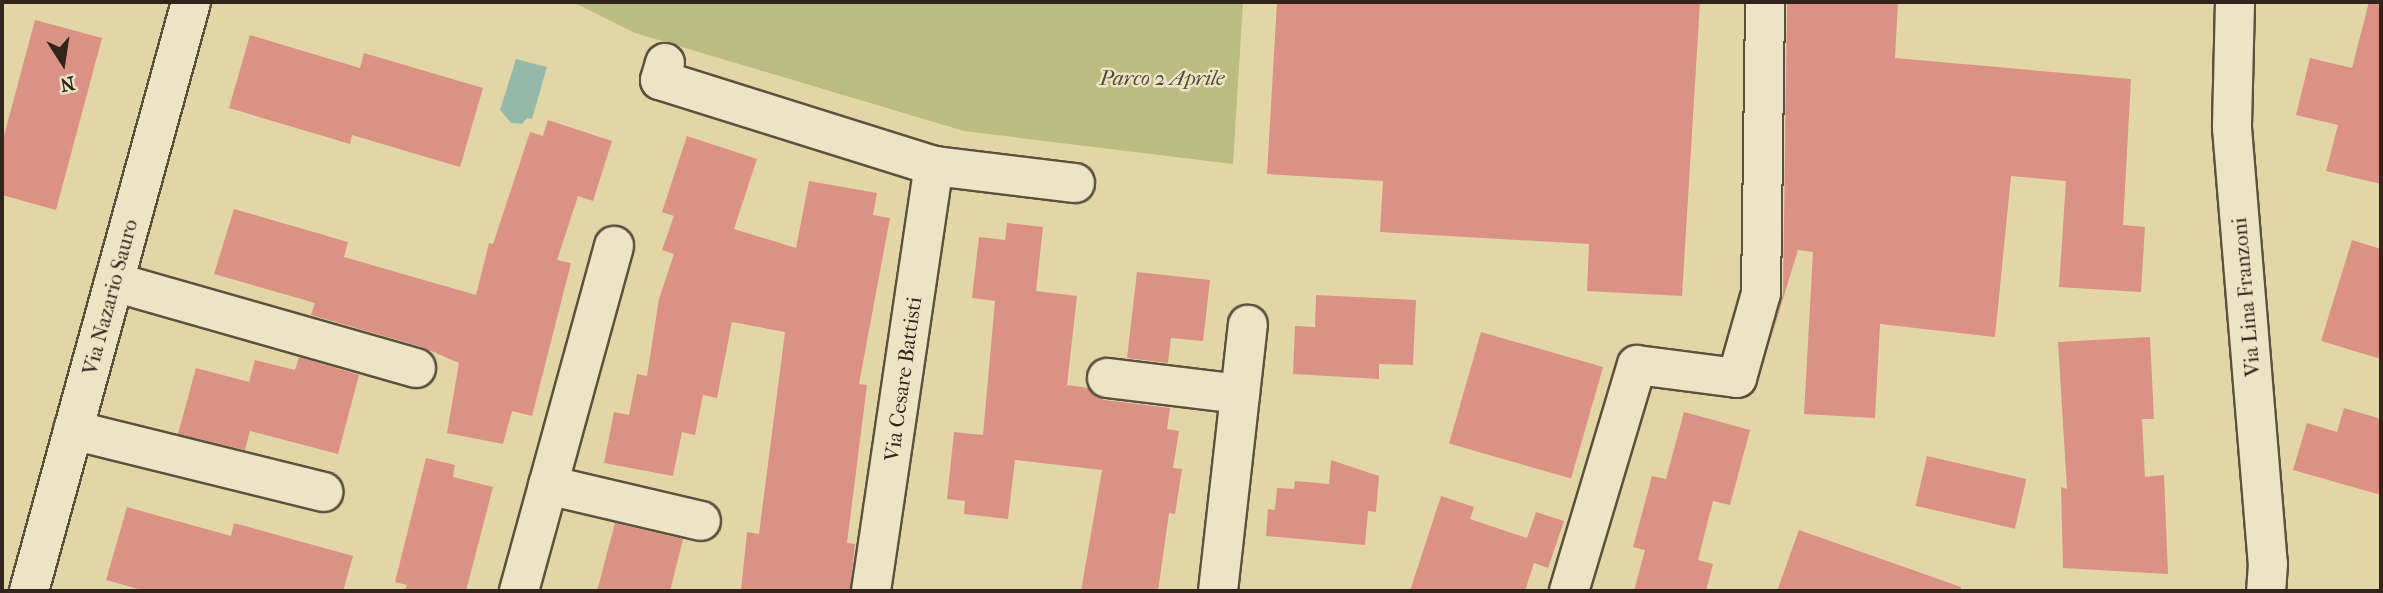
<!DOCTYPE html>
<html>
<head>
<meta charset="utf-8">
<style>
  body { margin:0 }
  #map { position:relative; width:2383px; height:593px; overflow:hidden; background:#e2d6a6; font-family:"IM FELL French Canon",serif }
  div>[style] { position:absolute }
  [style*='--x'] { left:calc(var(--x)*1px); top:calc(var(--y)*1px); width:calc(var(--w)*1px); rotate:calc(var(--a)*1deg) }
  .green>* { inset:0; background:#babc82 }
  .water>* { inset:0; background:#95b9a8 }
  .building>* { inset:0; background:#db9285; transform-origin:0 0 }
  .roads { filter:drop-shadow(2px 0 #5c503f) drop-shadow(-2px 0 #5c503f) drop-shadow(0 2px #5c503f) drop-shadow(0 -2px #5c503f) }
  .minor>* { height:38px; margin:-19px; padding:0 19px; transform-origin:19px; border-radius:19px; background:#ece4c5 }
  span { translate:-50% -50%; white-space:nowrap; text-align:center; line-height:1.15; -webkit-text-stroke:5px #ece4c5; paint-order:stroke }
  .park-label { font-size:21px; color:#524a36; font-style:italic }
  .street-label { font-size:21px; color:#30241d }
  .frame { position:absolute; inset:0; border:4px solid #30241d; pointer-events:none }
  .north { position:absolute; left:28px; top:28px; width:70px; height:70px; -webkit-text-stroke:5px #ece4c5; paint-order:stroke; rotate:168deg; font-size:19px; font-weight:700; line-height:28px; text-align:center; color:#30241d }
  .north::after { content:''; display:block; margin:auto; width:24px; height:32px; background:#30241d; clip-path:polygon(50% 0,100% 100%,50% 72%,0 100%) }
</style>
</head>
<body>
<div id="map">
  <div class="green">
    <i style="clip-path:polygon(573px 2px,1243px 2px,1233px 164px,964px 131px,635px 33px)"></i>
  </div>
  <div class="water">
    <i style="clip-path:polygon(516px 59px,547px 67px,532px 119px,527px 118px,522px 124px,511px 123px,500px 110px)"></i>
  </div>
  <div class="building">
    <i style="clip-path:polygon(1277px 2px,1700px 2px,1682px 296px,1587px 291px,1589px 244px,1380px 232px,1383px 181px,1267px 174px)"></i>
    <i style="clip-path:polygon(1787px 2px,1898px 2px,1895px 58px,2131px 79px,2123px 225px,2145px 227px,2141px 292px,2059px 287px,2066px 181px,2011px 176px,1995px 337px,1880px 324px,1875px 418px,1804px 414px,1813px 252px,1798px 250px,1769px 345px,1783px 294px)"></i>
    <i style="clip-path:polygon(2369px 2px,2381px 2px,2381px 184px,2326px 171px,2338px 125px,2296px 115px,2310px 58px,2352px 68px)"></i>
    <i style="clip-path:polygon(35px 20px,102px 38px,56px 210px,2px 195px,2px 143px)"></i>
    <i style="clip-path:polygon(250px 35px,360px 68px,364px 53px,483px 88px,460px 167px,352px 135px,350px 144px,229px 108px)"></i>
    <i style="clip-path:polygon(548px 120px,612px 141px,593px 201px,578px 196px,557px 260px,571px 263px,532px 416px,512px 411px,503px 444px,447px 433px,459px 363px,422px 347px,311px 315px,315px 303px,214px 274px,234px 209px,348px 242px,344px 257px,476px 295px,489px 243px,493px 244px,530px 132px,543px 136px)"></i>
    <i style="clip-path:polygon(687px 136px,757px 159px,734px 229px,796px 248px,809px 181px,877px 193px,873px 215px,890px 218px,859px 384px,867px 385px,847px 543px,855px 544px,850px 591px,741px 591px,747px 532px,759px 534px,785px 332px,732px 322px,717px 398px,703px 395px,695px 435px,682px 432px,673px 476px,604px 463px,614px 412px,629px 415px,637px 374px,647px 376px,659px 299px,674px 254px,662px 250px,674px 216px,662px 212px)"></i>
    <i style="clip-path:polygon(1007px 223px,1043px 227px,1036px 291px,1077px 296px,1067px 385px,1088px 388px,1104px 400px,1170px 408px,1167px 429px,1179px 431px,1173px 468px,1182px 469px,1175px 514px,1169px 513px,1158px 591px,1081px 591px,1102px 470px,1015px 460px,1008px 519px,964px 514px,965px 501px,947px 499px,954px 432px,983px 435px,995px 301px,972px 298px,979px 237px,1005px 240px)"></i>
    <i style="clip-path:polygon(2352px 240px,2381px 249px,2381px 359px,2321px 341px)"></i>
    <i style="clip-path:polygon(1137px 272px,1210px 280px,1203px 341px,1171px 338px,1168px 363px,1127px 358px)"></i>
    <i style="clip-path:polygon(1316px 295px,1416px 300px,1413px 365px,1379px 364px,1379px 379px,1293px 374px,1295px 326px,1315px 327px)"></i>
    <i style="left:1481px;top:332px;width:127px;height:116px;rotate:16deg"></i>
    <i style="clip-path:polygon(2150px 337px,2154px 419px,2142px 419px,2145px 477px,2164px 475px,2168px 574px,2063px 568px,2061px 487px,2067px 489px,2058px 342px)"></i>
    <i style="clip-path:polygon(299px 357px,359px 375px,338px 454px,250px 431px,245px 450px,178px 434px,196px 368px,249px 382px,255px 360px,295px 370px)"></i>
    <i style="clip-path:polygon(2344px 408px,2381px 419px,2381px 495px,2293px 470px,2307px 423px,2337px 432px)"></i>
    <i style="clip-path:polygon(1684px 412px,1750px 430px,1730px 505px,1713px 501px,1698px 560px,1713px 564px,1706px 591px,1634px 591px,1645px 550px,1633px 547px,1652px 476px,1666px 479px)"></i>
    <i style="left:1927px;top:456px;width:102px;height:51px;rotate:13deg"></i>
    <i style="clip-path:polygon(426px 458px,455px 465px,453px 477px,493px 487px,466px 591px,405px 591px,407px 585px,395px 582px)"></i>
    <i style="clip-path:polygon(1331px 460px,1379px 476px,1376px 512px,1368px 511px,1365px 545px,1266px 536px,1268px 509px,1275px 510px,1277px 488px,1294px 489px,1295px 481px,1329px 484px)"></i>
    <i style="clip-path:polygon(1441px 496px,1474px 507px,1470px 519px,1527px 538px,1536px 512px,1564px 521px,1548px 568px,1534px 563px,1525px 591px,1410px 591px)"></i>
    <i style="clip-path:polygon(127px 507px,231px 536px,234px 523px,353px 556px,343px 591px,145px 591px,106px 580px)"></i>
    <i style="clip-path:polygon(615px 523px,683px 539px,670px 591px,597px 591px)"></i>
    <i style="clip-path:polygon(1799px 530px,1961px 587px,1960px 591px,1777px 591px)"></i>
  </div>
  <div class="roads">
    <div class="minor">
      <i style="--x:2235;--y:2;--w:126;--a:91.4"></i>
      <i style="--x:2232;--y:128;--w:437;--a:85.3"></i>
      <i style="--x:2268;--y:564;--w:27;--a:94"></i>
      <i style="--x:665;--y:63;--w:18;--a:106"></i>
      <i style="--x:660;--y:80;--w:287;--a:17.4"></i>
      <i style="--x:934;--y:166;--w:142;--a:6.9"></i>
      <i style="--x:114;--y:282;--w:314;--a:15.9"></i>
      <i style="--x:1107;--y:378;--w:134;--a:6.9"></i>
      <i style="--x:73;--y:430;--w:258;--a:13.9"></i>
      <i style="--x:548;--y:485;--w:157;--a:13.2"></i>
      <i style="--x:29;--y:591;--w:611;--a:-74.62"></i>
      <i style="--x:519;--y:591;--w:358;--a:-74.6"></i>
      <i style="--x:871;--y:591;--w:430;--a:-81.6"></i>
      <i style="--x:1218;--y:591;--w:268;--a:-83.6"></i>
      <i style="--x:1569;--y:591;--w:236;--a:-73.3"></i>
      <i style="--x:1637;--y:365;--w:101;--a:7.4"></i>
      <i style="--x:1737;--y:378;--w:88;--a:-74.2"></i>
      <i style="--x:1761;--y:293;--w:291;--a:-89.2"></i>
    </div>
  </div>
  <div class="park-label">
    <span style="left:1162px;top:78px">Parco 2 Aprile</span>
  </div>
  <div class="street-label">
    <span style="left:110px;top:297px;rotate:-75deg">Via Nazario Sauro</span>
    <span style="left:2246px;top:297px;rotate:-95deg">Via Lina Franzoni</span>
    <span style="left:903px;top:379px;rotate:-82deg">Via Cesare Battisti</span>
  </div>
  <div class="frame"></div>
  <div class="north">N</div>
</div>
</body>
</html>
